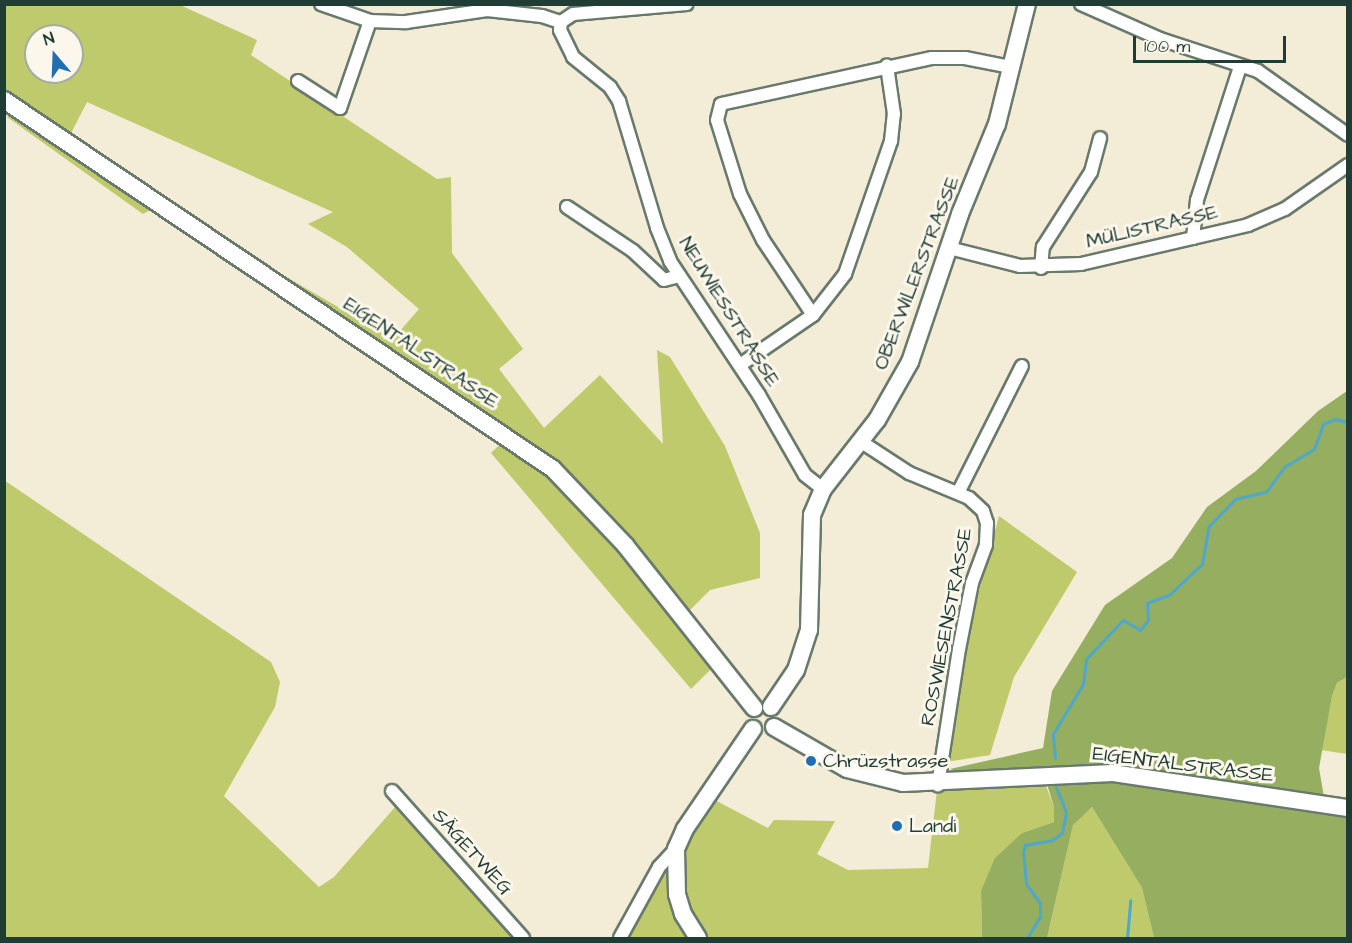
<!DOCTYPE html>
<html>
<head>
<meta charset="utf-8">
<style>
  body { margin:0 }
  #map { position:relative; width:1352px; height:943px; overflow:hidden; background:#f3ecd6; font-family:"Architects Daughter",sans-serif }
  div>[style] { position:absolute }
  [style*='--x'] { left:calc(var(--x)*1px); top:calc(var(--y)*1px); width:calc(var(--w)*1px); rotate:calc(var(--a)*1deg) }
  .green>* { inset:0; background:#beca6b }
  .forest>* { inset:0; background:#96ae5f }
  .stream>* { height:3px; margin:-1.5px; padding:0 1.5px; transform-origin:1.5px; border-radius:1.5px; background:#4ea8cb }
  .roads { filter:drop-shadow(2px 0 #697a6d) drop-shadow(-2px 0 #697a6d) drop-shadow(0 2px #697a6d) drop-shadow(0 -2px #697a6d) }
  .street>* { height:12px; margin:-6px; padding:0 6px; transform-origin:6px; border-radius:6px; background:#fff }
  .secondary>* { height:16px; margin:-8px; padding:0 8px; transform-origin:8px; border-radius:8px; background:#fff }
  .dots>* { width:16px; height:16px; translate:-50% -50%; box-sizing:border-box; border:3px solid #fbf7ec; border-radius:50% }
  span { translate:-50% -50%; white-space:nowrap; text-align:center; line-height:1.15; -webkit-text-stroke:6px #fbf7ec; paint-order:stroke }
  .street-label { font-size:20px; color:#1f3d34 }
  .poi-label { font-size:20px; color:#1f3d34 }
  .left { translate:0 -50%; text-align:left }
  .frame { position:absolute; inset:0; border:6px solid #1f3d34; pointer-events:none }
  .north { position:absolute; left:24px; top:24px; width:60px; height:60px; box-sizing:border-box; background:#fbf7ec; border:2px solid #a3ada2; border-radius:50%; rotate:341deg; font-size:16px; font-weight:700; line-height:24px; text-align:center; color:#1f3d34 }
  .north::after { content:''; display:block; margin:auto; width:21px; height:27px; background:#1f6fb2; clip-path:polygon(50% 0,100% 100%,50% 72%,0 100%) }
  .scale { position:absolute; left:1133px; top:36px; width:153px; height:27px; box-sizing:border-box; border:3px solid #1f3d34; border-top:0; padding-left:8px; font-size:18px; line-height:21px; white-space:nowrap; color:#1f3d34; -webkit-text-stroke:4px #fbf7ec; paint-order:stroke }
</style>
</head>
<body>
<div id="map">
  <div class="green">
    <i style="clip-path:polygon(evenodd,4px 5px,180px 5px,257px 40px,251px 55px,437px 179px,451px 177px,452px 253px,523px 349px,499px 369px,544px 428px,600px 375px,663px 444px,657px 350px,670px 357px,725px 446px,760px 533px,760px 578px,710px 590px,680px 620px,714px 666px,691px 689px,491px 453px,513px 432px,259px 261px,393px 339px,419px 309px,347px 247px,308px 224px,333px 212px,87px 102px,69px 137px,5px 95px,4px 5px,36px 36px,72px 36px,72px 72px,36px 72px,36px 36px)"></i>
    <i style="clip-path:polygon(11px 111px,156px 207px,143px 214px,7px 117px)"></i>
    <i style="clip-path:polygon(4px 480px,271px 662px,280px 682px,275px 707px,224px 796px,319px 887px,334px 877px,396px 806px,410px 815px,519px 938px,5px 938px)"></i>
    <i style="clip-path:polygon(999px 516px,1077px 572px,1014px 677px,990px 755px,946px 762px,963px 651px)"></i>
    <i style="clip-path:polygon(1347px 677px,1347px 754px,1321px 750px,1332px 696px,1337px 683px)"></i>
    <i style="clip-path:polygon(1044px 781px,1054px 807px,1054px 822px,1022px 833px,981px 891px,982px 938px,703px 938px,696px 930px,679px 872px,687px 831px,711px 798px,768px 828px,774px 820px,835px 821px,817px 854px,848px 870px,928px 868px,937px 790px)"></i>
    <i style="clip-path:polygon(1092px 807px,1142px 888px,1154px 938px,1047px 938px,1073px 824px)"></i>
    <i style="clip-path:polygon(660px 869px,669px 869px,691px 938px,622px 938px)"></i>
  </div>
  <div class="forest">
    <i style="clip-path:polygon(1347px 391px,1347px 677px,1337px 683px,1332px 696px,1319px 768px,1324px 797px,1347px 808px,1347px 938px,1154px 938px,1142px 888px,1092px 807px,1073px 825px,1047px 938px,982px 938px,981px 891px,995px 858px,1022px 833px,1054px 822px,1054px 807px,1042px 768px,968px 775px,950px 769px,1043px 748px,1052px 691px,1105px 605px,1172px 558px,1207px 507px,1256px 471px,1318px 411px)"></i>
  </div>
  <div class="stream">
    <i style="--x:1055;--y:758;--w:24;--a:-95"></i>
    <i style="--x:1053;--y:734;--w:58;--a:-59"></i>
    <i style="--x:1083;--y:684;--w:25;--a:-83"></i>
    <i style="--x:1086;--y:659;--w:54;--a:-46.5"></i>
    <i style="--x:1123;--y:620;--w:20;--a:30"></i>
    <i style="--x:1140;--y:630;--w:13;--a:-51"></i>
    <i style="--x:1148;--y:620;--w:17;--a:-93"></i>
    <i style="--x:1147;--y:603;--w:25;--a:-21"></i>
    <i style="--x:1170;--y:594;--w:44;--a:-43.2"></i>
    <i style="--x:1202;--y:564;--w:39;--a:-80"></i>
    <i style="--x:1209;--y:526;--w:37;--a:-46"></i>
    <i style="--x:1235;--y:499;--w:32;--a:-13"></i>
    <i style="--x:1266;--y:492;--w:31;--a:-54"></i>
    <i style="--x:1284;--y:467;--w:35;--a:-31"></i>
    <i style="--x:1314;--y:449;--w:27;--a:-70"></i>
    <i style="--x:1323;--y:424;--w:13;--a:-23"></i>
    <i style="--x:1335;--y:419;--w:13;--a:13"></i>
    <i style="--x:1027;--y:938;--w:26;--a:-59"></i>
    <i style="--x:1040;--y:916;--w:13;--a:-90"></i>
    <i style="--x:1040;--y:903;--w:24;--a:-126"></i>
    <i style="--x:1026;--y:884;--w:32;--a:-95"></i>
    <i style="--x:1023;--y:852;--w:7;--a:-74"></i>
    <i style="--x:1025;--y:845;--w:27;--a:-10"></i>
    <i style="--x:1052;--y:840;--w:12;--a:-35"></i>
    <i style="--x:1062;--y:833;--w:21;--a:-79"></i>
    <i style="--x:1066;--y:812;--w:27;--a:-112"></i>
    <i style="--x:1127;--y:938;--w:38;--a:-85"></i>
  </div>
  <div class="roads">
    <div class="street">
      <i style="--x:321;--y:4;--w:52;--a:19.1"></i>
      <i style="--x:370;--y:21;--w:36;--a:2"></i>
      <i style="--x:406;--y:22;--w:82;--a:-8.4"></i>
      <i style="--x:487;--y:10;--w:55;--a:6.2"></i>
      <i style="--x:542;--y:16;--w:20;--a:18"></i>
      <i style="--x:1081;--y:4;--w:86;--a:23.9"></i>
      <i style="--x:1160;--y:39;--w:103;--a:18.1"></i>
      <i style="--x:1258;--y:71;--w:110;--a:35.4"></i>
      <i style="--x:561;--y:22;--w:8;--a:97"></i>
      <i style="--x:560;--y:30;--w:30;--a:64"></i>
      <i style="--x:573;--y:57;--w:48;--a:39"></i>
      <i style="--x:610;--y:87;--w:17;--a:57"></i>
      <i style="--x:619;--y:101;--w:133;--a:73.3"></i>
      <i style="--x:657;--y:228;--w:35;--a:68"></i>
      <i style="--x:670;--y:261;--w:161;--a:56.4"></i>
      <i style="--x:759;--y:395;--w:92;--a:60.1"></i>
      <i style="--x:805;--y:475;--w:23;--a:38"></i>
      <i style="--x:561;--y:22;--w:14;--a:-34"></i>
      <i style="--x:573;--y:14;--w:114;--a:-5"></i>
      <i style="--x:298;--y:81;--w:50;--a:32.7"></i>
      <i style="--x:340;--y:108;--w:92;--a:-71"></i>
      <i style="--x:567;--y:207;--w:79;--a:33.7"></i>
      <i style="--x:633;--y:251;--w:42;--a:43.1"></i>
      <i style="--x:664;--y:280;--w:16;--a:-15"></i>
      <i style="--x:1193;--y:238;--w:38;--a:-84"></i>
      <i style="--x:1197;--y:200;--w:137;--a:-72.1"></i>
      <i style="--x:949;--y:248;--w:73;--a:14.2"></i>
      <i style="--x:1020;--y:266;--w:61;--a:-1.9"></i>
      <i style="--x:1081;--y:264;--w:171;--a:-13.1"></i>
      <i style="--x:1248;--y:225;--w:40;--a:-23.4"></i>
      <i style="--x:1285;--y:209;--w:77;--a:-34.9"></i>
      <i style="--x:1041;--y:268;--w:21;--a:-85"></i>
      <i style="--x:1043;--y:247;--w:89;--a:-57.4"></i>
      <i style="--x:1091;--y:172;--w:35;--a:-75"></i>
      <i style="--x:813;--y:315;--w:90;--a:-123.7"></i>
      <i style="--x:763;--y:240;--w:51;--a:-116.6"></i>
      <i style="--x:740;--y:194;--w:77;--a:-107.3"></i>
      <i style="--x:717;--y:120;--w:16;--a:-76"></i>
      <i style="--x:721;--y:104;--w:216;--a:-12.3"></i>
      <i style="--x:932;--y:58;--w:33;--a:0"></i>
      <i style="--x:965;--y:58;--w:47;--a:11.1"></i>
      <i style="--x:740;--y:365;--w:88;--a:-34.4"></i>
      <i style="--x:813;--y:315;--w:52;--a:-52"></i>
      <i style="--x:845;--y:274;--w:141;--a:-70.9"></i>
      <i style="--x:891;--y:141;--w:27;--a:-84"></i>
      <i style="--x:894;--y:114;--w:49;--a:-98.3"></i>
      <i style="--x:860;--y:441;--w:59;--a:33.1"></i>
      <i style="--x:909;--y:473;--w:65;--a:22.6"></i>
      <i style="--x:969;--y:498;--w:19;--a:43"></i>
      <i style="--x:983;--y:511;--w:13;--a:72"></i>
      <i style="--x:987;--y:523;--w:22;--a:93"></i>
      <i style="--x:986;--y:545;--w:40;--a:110.2"></i>
      <i style="--x:972;--y:583;--w:67;--a:101.1"></i>
      <i style="--x:959;--y:649;--w:138;--a:98.8"></i>
      <i style="--x:958;--y:493;--w:142;--a:-63.3"></i>
      <i style="--x:392;--y:791;--w:197;--a:48.3"></i>
      <i style="--x:620;--y:938;--w:81;--a:-61.2"></i>
      <i style="--x:659;--y:867;--w:25;--a:-47"></i>
    </div>
    <div class="secondary">
      <i style="--x:4;--y:100;--w:661;--a:33.91"></i>
      <i style="--x:553;--y:469;--w:105;--a:46.5"></i>
      <i style="--x:625;--y:545;--w:208;--a:51.6"></i>
      <i style="--x:771;--y:707;--w:45;--a:-56"></i>
      <i style="--x:796;--y:670;--w:42;--a:-72"></i>
      <i style="--x:809;--y:630;--w:115;--a:-88.5"></i>
      <i style="--x:812;--y:515;--w:28;--a:-67"></i>
      <i style="--x:823;--y:489;--w:88;--a:-52"></i>
      <i style="--x:877;--y:420;--w:67;--a:-60.4"></i>
      <i style="--x:910;--y:362;--w:156;--a:-71.3"></i>
      <i style="--x:960;--y:214;--w:97;--a:-67.7"></i>
      <i style="--x:997;--y:124;--w:124;--a:-76"></i>
      <i style="--x:774;--y:727;--w:84;--a:29.9"></i>
      <i style="--x:847;--y:769;--w:58;--a:14"></i>
      <i style="--x:903;--y:783;--w:210;--a:-2.7"></i>
      <i style="--x:1113;--y:773;--w:238;--a:8.5"></i>
      <i style="--x:698;--y:938;--w:28;--a:-122"></i>
      <i style="--x:683;--y:914;--w:21;--a:-107"></i>
      <i style="--x:677;--y:894;--w:45;--a:-91.3"></i>
      <i style="--x:676;--y:849;--w:22;--a:-66"></i>
      <i style="--x:685;--y:829;--w:121;--a:-55.8"></i>
    </div>
  </div>
  <div class="dots">
    <i style="left:811px;top:761px;background:#1f6fb2"></i>
    <i style="left:897px;top:826px;background:#1f6fb2"></i>
  </div>
  <div class="street-label">
    <span style="left:1152px;top:227px;rotate:-13deg">MÜLISTRASSE</span>
    <span style="left:917px;top:273px;rotate:-69deg">OBERWILERSTRASSE</span>
    <span style="left:729px;top:312px;rotate:58deg">NEUWIESSTRASSE</span>
    <span style="left:421px;top:353px;rotate:34deg">EIGENTALSTRASSE</span>
    <span style="left:947px;top:627px;rotate:-79deg">ROSWIESENSTRASSE</span>
    <span style="left:1183px;top:765px;rotate:7deg">EIGENTALSTRASSE</span>
    <span style="left:472px;top:852px;rotate:48deg">SÄGETWEG</span>
  </div>
  <div class="poi-label">
    <span class="left" style="left:823px;top:761px">Chrüzstrasse</span>
    <span class="left" style="left:909px;top:826px">Landi</span>
  </div>
  <div class="frame"></div>
  <div class="north">N</div>
  <div class="scale">100 m</div>
</div>
</body>
</html>
